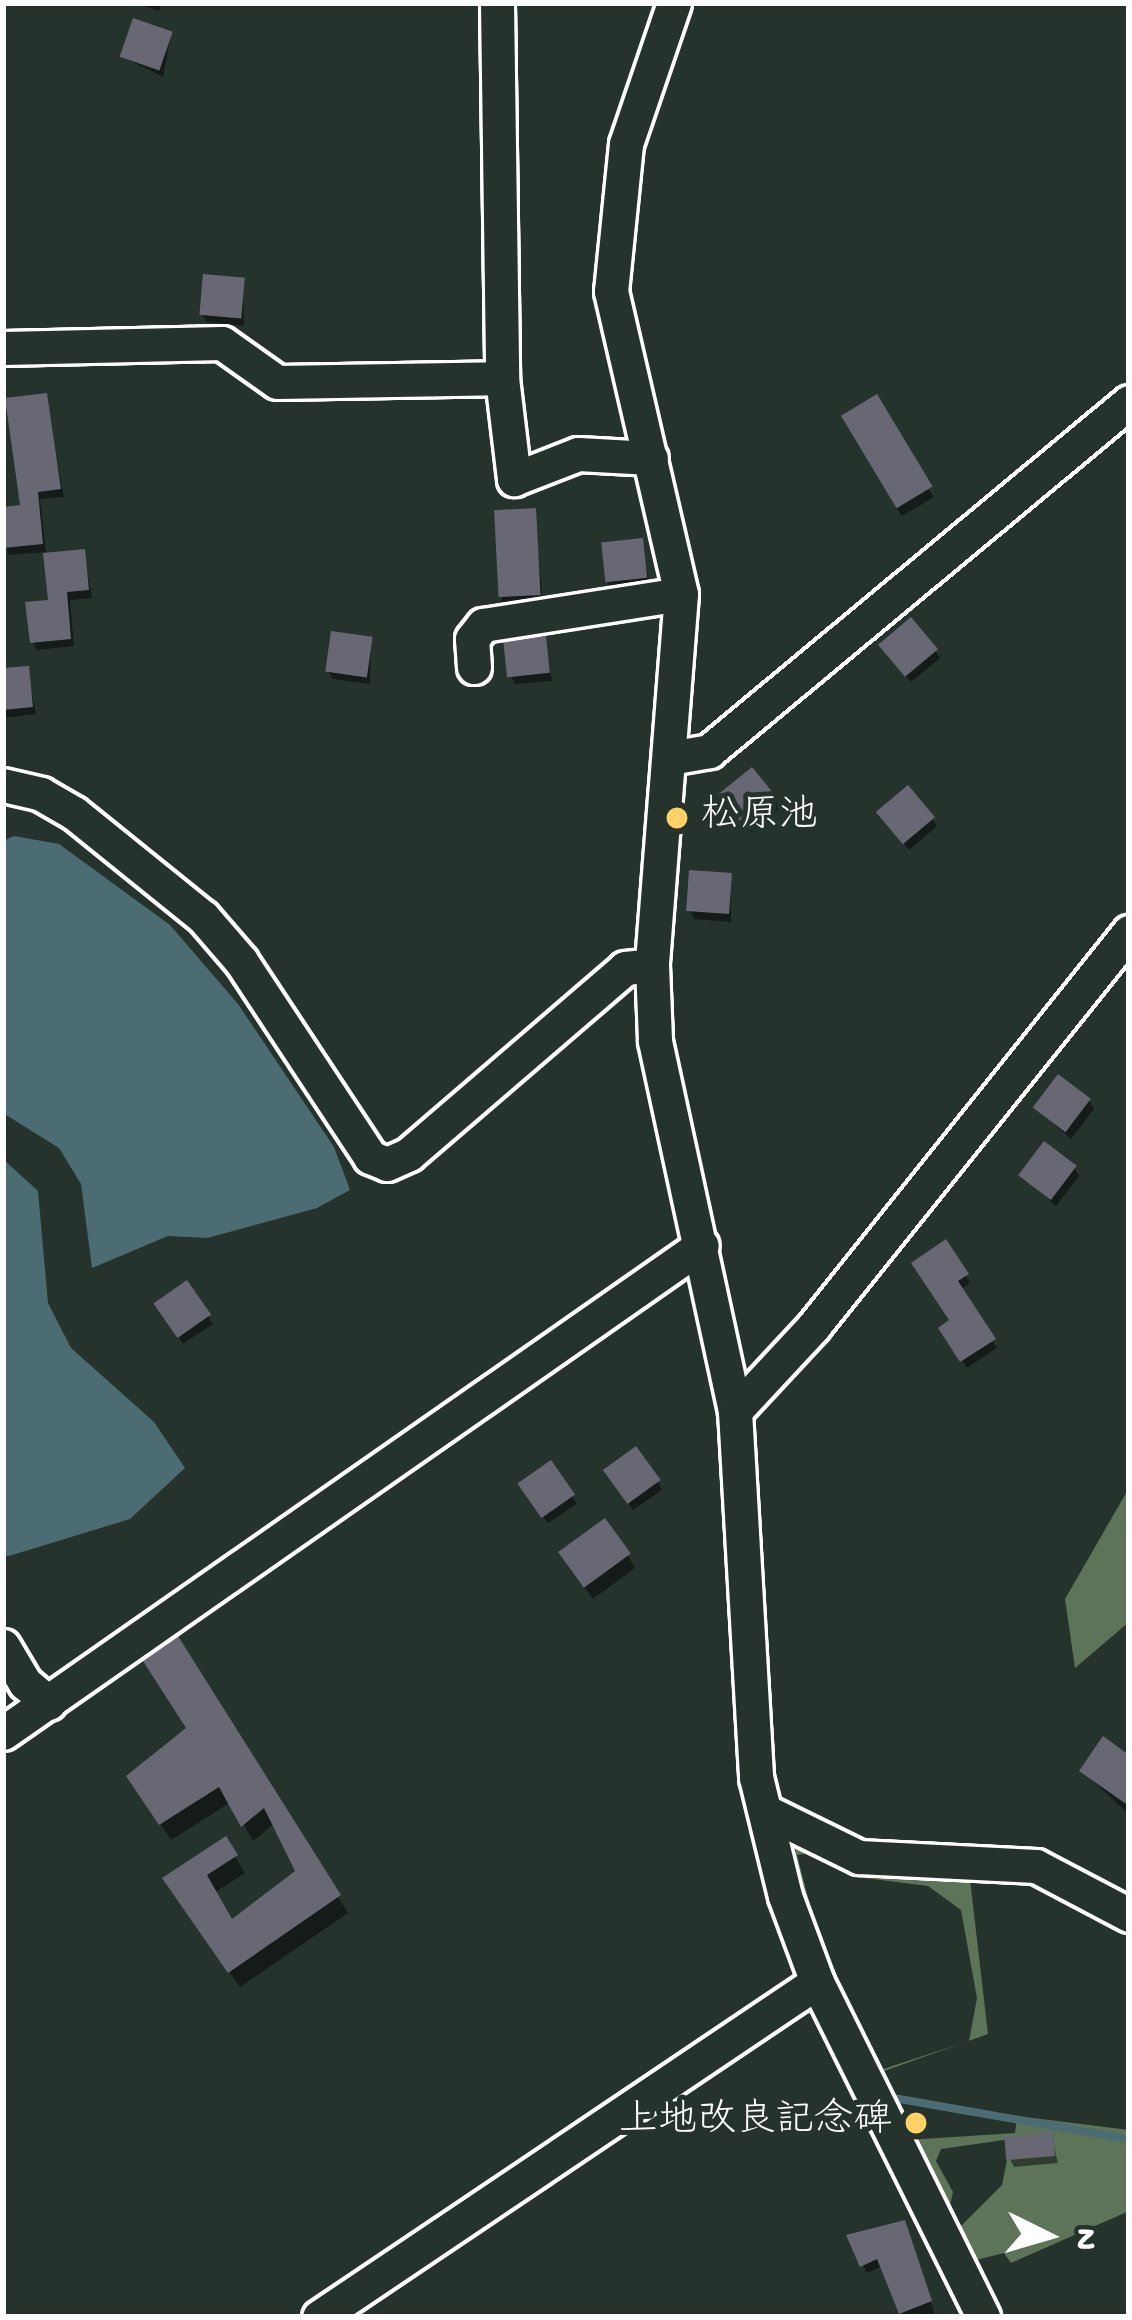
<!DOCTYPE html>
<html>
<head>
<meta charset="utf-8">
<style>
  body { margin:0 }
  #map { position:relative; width:1132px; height:2320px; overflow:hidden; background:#26332d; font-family:"Gochi Hand","Klee One",sans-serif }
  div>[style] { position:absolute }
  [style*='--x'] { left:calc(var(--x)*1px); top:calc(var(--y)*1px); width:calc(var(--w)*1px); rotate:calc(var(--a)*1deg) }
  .green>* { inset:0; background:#5d7458 }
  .water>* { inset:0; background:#4b6c72 }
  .shadow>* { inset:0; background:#0007; transform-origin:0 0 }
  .stream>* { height:8px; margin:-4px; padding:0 4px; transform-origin:4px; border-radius:4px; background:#4b6c72 }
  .building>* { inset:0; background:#686875; transform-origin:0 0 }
  .roads { filter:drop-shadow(3px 0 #fff) drop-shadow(-3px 0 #fff) drop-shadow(0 3px #fff) drop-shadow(0 -3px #fff) }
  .minor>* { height:33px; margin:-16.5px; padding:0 16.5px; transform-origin:16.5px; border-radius:16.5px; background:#26332d }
  .dots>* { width:33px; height:33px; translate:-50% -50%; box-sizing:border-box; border:6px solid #26332d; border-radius:50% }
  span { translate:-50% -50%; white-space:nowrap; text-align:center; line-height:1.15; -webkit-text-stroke:10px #26332d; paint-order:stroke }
  .poi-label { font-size:39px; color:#fff }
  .left { translate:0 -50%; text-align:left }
  .right { translate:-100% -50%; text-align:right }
  .frame { position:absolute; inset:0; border:6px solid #fff; pointer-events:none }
  .north { position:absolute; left:988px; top:2176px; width:120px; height:120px; -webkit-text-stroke:9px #26332d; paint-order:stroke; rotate:95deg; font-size:33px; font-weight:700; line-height:48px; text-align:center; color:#fff }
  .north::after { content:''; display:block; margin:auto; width:42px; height:54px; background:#fff; clip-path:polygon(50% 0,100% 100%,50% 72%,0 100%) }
</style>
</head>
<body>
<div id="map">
  <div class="green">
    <i style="clip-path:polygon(1129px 1488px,1129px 1622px,1075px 1668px,1065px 1599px)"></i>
    <i style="clip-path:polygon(evenodd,795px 1838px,969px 1871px,988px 2034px,873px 2075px,830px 1976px,797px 1871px,795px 1838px,809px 1853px,865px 1878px,928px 1886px,961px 1910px,977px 1998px,969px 2041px,874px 2072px,811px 1909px,797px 1855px,809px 1853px)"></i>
    <i style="clip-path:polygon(1017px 2116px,1129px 2130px,1129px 2211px,1011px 2263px,1004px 2253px,976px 2260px,959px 2228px,1002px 2185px,1007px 2160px,1055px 2155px,1053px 2133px,941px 2149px,936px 2161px,953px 2192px,949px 2210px,907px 2140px,1015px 2133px)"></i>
  </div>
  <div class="water">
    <i style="clip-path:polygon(14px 836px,59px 844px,170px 925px,238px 1004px,334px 1147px,350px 1190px,317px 1208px,207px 1238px,168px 1236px,92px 1268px,81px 1184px,59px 1148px,3px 1113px,3px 841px)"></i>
    <i style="clip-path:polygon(3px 1159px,38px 1191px,48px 1303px,71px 1348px,154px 1422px,185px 1468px,130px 1519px,9px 1556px,3px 1555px)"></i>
  </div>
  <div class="shadow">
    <i style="clip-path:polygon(135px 3px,162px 3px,159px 11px)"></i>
    <i style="clip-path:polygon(171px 34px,163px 77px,123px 57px)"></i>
    <i style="clip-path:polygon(243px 280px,244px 326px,207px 322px,202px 314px)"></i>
    <i style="clip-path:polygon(45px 397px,64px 497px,40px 499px,46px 552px,8px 555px,3px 510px,23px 507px)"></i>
    <i style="left:876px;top:398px;width:115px;height:37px;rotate:60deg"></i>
    <i style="clip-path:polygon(534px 511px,543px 602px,505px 608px,501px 601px)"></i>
    <i style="clip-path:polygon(641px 541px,650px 586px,612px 590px,608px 582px)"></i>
    <i style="clip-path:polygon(84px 552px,92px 598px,70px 600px,74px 646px,37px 650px,33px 642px,51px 602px)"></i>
    <i style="clip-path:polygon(371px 639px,370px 684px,333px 679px,328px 671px)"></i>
    <i style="clip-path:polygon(545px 640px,552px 681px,515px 684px,511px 677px)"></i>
    <i style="clip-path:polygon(935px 651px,940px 658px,911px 682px,887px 653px)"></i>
    <i style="clip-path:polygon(27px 669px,36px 714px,3px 718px,3px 671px)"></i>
    <i style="clip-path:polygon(775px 800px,780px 808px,751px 832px,727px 802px)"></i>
    <i style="clip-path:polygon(932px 818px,937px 826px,909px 850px,884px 821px)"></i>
    <i style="clip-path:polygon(730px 876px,731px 922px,694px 919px,690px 911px)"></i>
    <i style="clip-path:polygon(1089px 1101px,1094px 1109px,1071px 1139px,1036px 1108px)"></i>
    <i style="clip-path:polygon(1074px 1168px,1079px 1176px,1056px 1206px,1022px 1175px)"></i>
    <i style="clip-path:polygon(945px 1243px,970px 1283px,960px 1290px,997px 1348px,967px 1368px,942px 1328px,952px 1321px)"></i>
    <i style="left:187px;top:1284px;width:48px;height:36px;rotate:57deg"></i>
    <i style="left:550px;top:1464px;width:48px;height:35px;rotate:56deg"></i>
    <i style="clip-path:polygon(611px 1478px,658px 1482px,662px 1490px,633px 1510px)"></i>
    <i style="clip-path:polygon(628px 1556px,635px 1568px,593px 1599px,569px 1566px)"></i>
    <i style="clip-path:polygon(157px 1678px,338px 1897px,348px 1913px,240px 1987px,175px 1896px,225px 1841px,245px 1873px,214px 1893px,231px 1923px,298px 1872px,275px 1823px,253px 1841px,231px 1802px,171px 1840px,140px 1793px,190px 1730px)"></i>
    <i style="clip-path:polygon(1129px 1762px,1129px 1814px,1082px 1771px)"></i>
    <i style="clip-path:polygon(1051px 2135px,1058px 2163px,1014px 2167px,1010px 2159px)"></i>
    <i style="clip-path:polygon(908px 2231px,934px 2312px,935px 2317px,903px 2317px,883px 2266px,867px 2273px,850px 2237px)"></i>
  </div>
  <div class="stream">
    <i style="--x:888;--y:2097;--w:245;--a:9.9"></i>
  </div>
  <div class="building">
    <i style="left:133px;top:18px;width:42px;height:41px;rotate:19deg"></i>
    <i style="left:203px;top:274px;width:42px;height:41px;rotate:5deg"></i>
    <i style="clip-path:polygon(47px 393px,61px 489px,38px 492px,43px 544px,3px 548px,3px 507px,20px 505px,5px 398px)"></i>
    <i style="left:877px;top:394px;width:108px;height:42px;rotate:59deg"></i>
    <i style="left:536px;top:508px;width:87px;height:42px;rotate:87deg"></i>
    <i style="left:643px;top:538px;width:40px;height:42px;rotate:84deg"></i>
    <i style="clip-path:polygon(85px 549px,89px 590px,67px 592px,71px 639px,30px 643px,25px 602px,48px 600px,43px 553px)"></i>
    <i style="left:911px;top:617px;width:42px;height:43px;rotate:50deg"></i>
    <i style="left:331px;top:631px;width:42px;height:41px;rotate:8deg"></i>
    <i style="left:546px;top:636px;width:37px;height:43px;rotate:84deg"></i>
    <i style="clip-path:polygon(29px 666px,33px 707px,3px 710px,3px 668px)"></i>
    <i style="left:752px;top:767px;width:41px;height:43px;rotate:51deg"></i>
    <i style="left:908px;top:785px;width:42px;height:42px;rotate:50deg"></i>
    <i style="left:689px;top:870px;width:43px;height:41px;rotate:4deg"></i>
    <i style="left:1058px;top:1074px;width:41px;height:42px;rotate:37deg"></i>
    <i style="left:1044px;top:1141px;width:41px;height:43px;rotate:37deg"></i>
    <i style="clip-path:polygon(946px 1239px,969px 1274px,958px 1281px,996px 1339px,960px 1362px,938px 1328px,949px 1320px,911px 1263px)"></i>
    <i style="left:187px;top:1280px;width:42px;height:41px;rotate:55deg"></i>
    <i style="left:636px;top:1446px;width:42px;height:41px;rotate:54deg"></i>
    <i style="left:551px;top:1460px;width:42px;height:41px;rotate:55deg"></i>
    <i style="left:605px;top:1518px;width:44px;height:58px;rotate:54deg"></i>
    <i style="clip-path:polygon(178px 1636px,341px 1895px,228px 1973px,162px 1878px,226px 1836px,238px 1855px,207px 1875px,232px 1919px,295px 1871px,264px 1808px,241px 1827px,219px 1787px,159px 1825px,126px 1776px,186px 1728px,143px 1661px)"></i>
    <i style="clip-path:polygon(1103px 1736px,1129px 1755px,1129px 1806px,1079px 1771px)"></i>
    <i style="left:1053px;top:2132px;width:24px;height:49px;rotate:85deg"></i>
    <i style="clip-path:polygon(905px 2220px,932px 2301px,899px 2314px,877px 2259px,860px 2267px,846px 2235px)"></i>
  </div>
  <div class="roads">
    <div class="minor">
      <i style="--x:497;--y:3;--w:375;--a:89.2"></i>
      <i style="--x:502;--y:378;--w:102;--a:83.2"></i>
      <i style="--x:514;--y:479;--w:69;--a:-21.3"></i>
      <i style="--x:578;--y:454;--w:73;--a:3.1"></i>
      <i style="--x:674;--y:3;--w:149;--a:108.8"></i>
      <i style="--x:626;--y:144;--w:148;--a:95.8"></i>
      <i style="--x:611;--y:291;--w:311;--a:77"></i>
      <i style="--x:681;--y:594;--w:372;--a:94.5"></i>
      <i style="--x:652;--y:965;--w:76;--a:87.7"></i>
      <i style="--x:655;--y:1041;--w:379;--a:77.8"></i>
      <i style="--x:735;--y:1411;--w:367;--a:86.7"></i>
      <i style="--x:756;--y:1777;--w:122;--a:76.3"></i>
      <i style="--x:785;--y:1896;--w:92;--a:69.6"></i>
      <i style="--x:817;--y:1982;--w:374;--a:63.6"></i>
      <i style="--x:3;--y:348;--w:219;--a:-1.3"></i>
      <i style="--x:222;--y:343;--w:67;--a:35.3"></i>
      <i style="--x:277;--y:382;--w:225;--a:-1"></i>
      <i style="--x:474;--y:667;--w:28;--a:-94"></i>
      <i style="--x:472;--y:639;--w:18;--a:-52"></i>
      <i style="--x:483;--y:625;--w:200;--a:-8.9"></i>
      <i style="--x:670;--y:758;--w:40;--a:-10"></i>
      <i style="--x:709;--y:751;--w:546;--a:-39.72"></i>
      <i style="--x:3;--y:785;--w:39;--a:13"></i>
      <i style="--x:41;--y:794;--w:38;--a:30"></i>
      <i style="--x:74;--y:813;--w:166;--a:38.9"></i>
      <i style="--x:203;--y:917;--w:58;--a:49.2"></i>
      <i style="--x:241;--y:961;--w:235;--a:56.6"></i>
      <i style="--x:370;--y:1157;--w:18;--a:22"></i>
      <i style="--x:387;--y:1164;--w:24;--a:-24"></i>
      <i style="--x:409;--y:1154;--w:285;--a:-40.7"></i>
      <i style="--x:625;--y:968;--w:27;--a:-6"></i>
      <i style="--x:735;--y:1411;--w:115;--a:-47.1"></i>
      <i style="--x:813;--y:1327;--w:506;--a:-51.34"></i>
      <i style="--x:3;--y:1646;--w:43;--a:59.3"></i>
      <i style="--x:25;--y:1683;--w:31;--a:40"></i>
      <i style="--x:3;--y:1733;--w:852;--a:-34.92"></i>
      <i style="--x:765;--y:1811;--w:105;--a:26.1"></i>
      <i style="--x:859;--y:1857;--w:177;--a:2.9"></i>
      <i style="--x:1036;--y:1866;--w:105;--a:27.8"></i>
      <i style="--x:319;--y:2317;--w:600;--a:-33.93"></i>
    </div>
  </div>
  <div class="dots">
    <i style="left:677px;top:818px;background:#ffd166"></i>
    <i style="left:916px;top:2123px;background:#ffd166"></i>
  </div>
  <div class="poi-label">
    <span class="left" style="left:701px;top:818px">松原池</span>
    <span class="right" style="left:892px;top:2123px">上地改良記念碑</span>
  </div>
  <div class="frame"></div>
  <div class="north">N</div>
</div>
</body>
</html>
